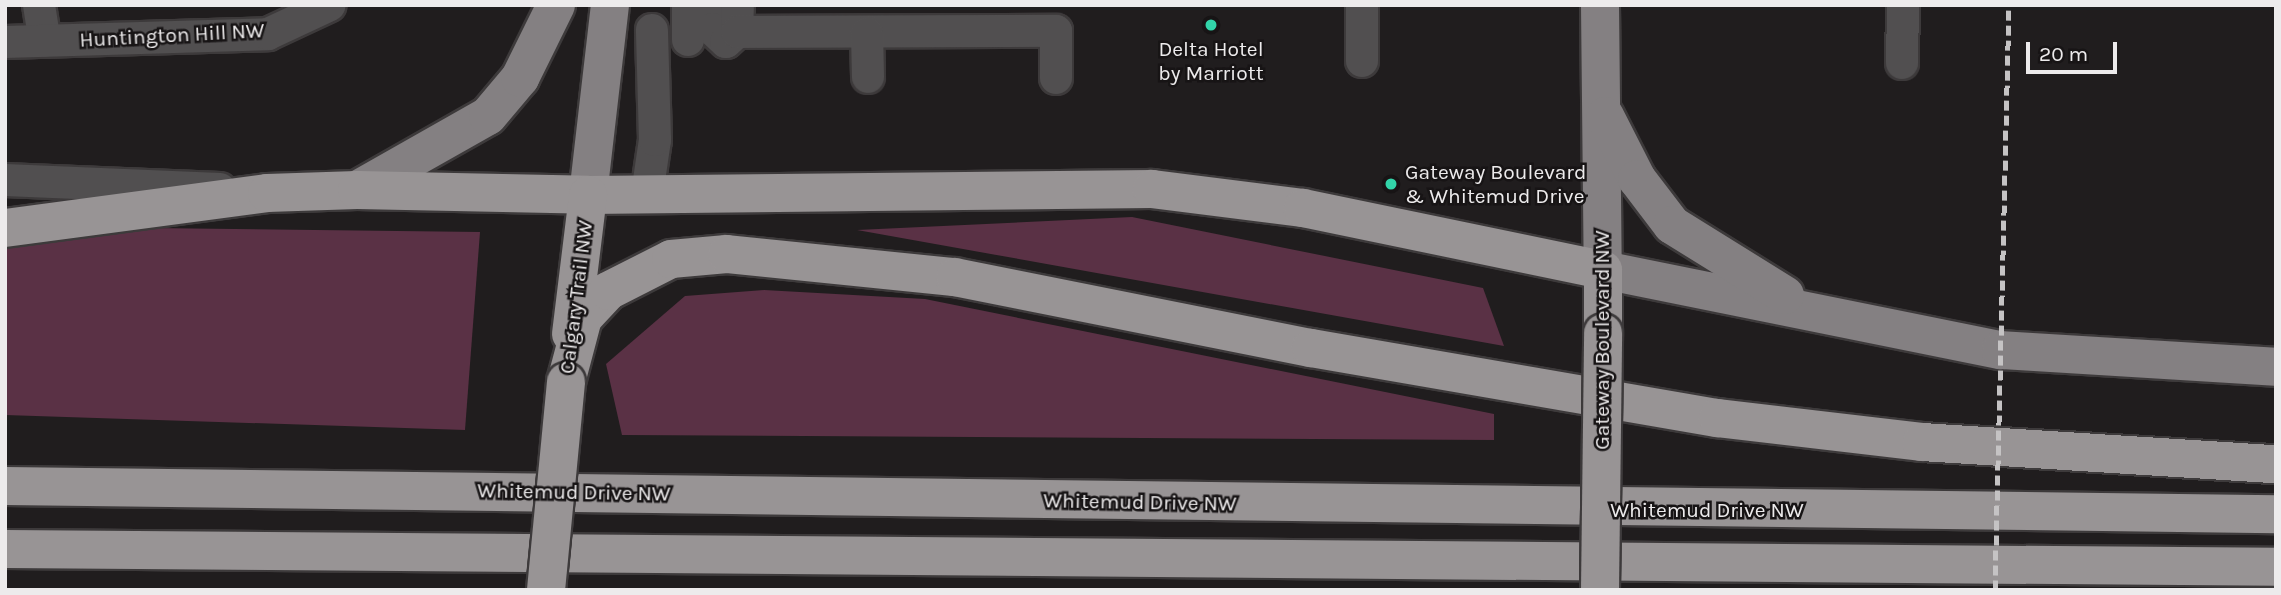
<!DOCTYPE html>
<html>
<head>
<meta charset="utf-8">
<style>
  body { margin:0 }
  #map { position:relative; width:2281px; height:595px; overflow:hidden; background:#201d1e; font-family:Karla,sans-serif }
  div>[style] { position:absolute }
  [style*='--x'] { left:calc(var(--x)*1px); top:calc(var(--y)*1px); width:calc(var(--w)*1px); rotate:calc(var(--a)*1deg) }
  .green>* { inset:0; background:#5a3145 }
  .roads { filter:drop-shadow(2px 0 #3d3a3b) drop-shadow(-2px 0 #3d3a3b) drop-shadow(0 2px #3d3a3b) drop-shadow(0 -2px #3d3a3b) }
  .minor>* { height:32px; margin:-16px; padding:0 16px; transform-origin:16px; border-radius:16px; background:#514f50 }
  .major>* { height:38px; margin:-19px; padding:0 19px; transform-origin:19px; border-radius:19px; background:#848082 }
  .highway>* { height:38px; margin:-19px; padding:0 19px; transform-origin:19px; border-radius:19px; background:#989495 }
  .rail>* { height:5px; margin-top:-2.5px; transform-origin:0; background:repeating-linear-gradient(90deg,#c5c3c4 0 10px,transparent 0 15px) }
  .bridges { filter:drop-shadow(2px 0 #3d3a3b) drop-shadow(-2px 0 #3d3a3b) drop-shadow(0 2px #3d3a3b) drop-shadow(0 -2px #3d3a3b) }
  .highway-bridge>* { height:38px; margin:-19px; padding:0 19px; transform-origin:19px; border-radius:19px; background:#989495 }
  .dots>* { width:19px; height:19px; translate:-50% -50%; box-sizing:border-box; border:4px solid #171415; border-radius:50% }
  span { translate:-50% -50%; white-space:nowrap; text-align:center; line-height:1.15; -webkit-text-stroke:5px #171415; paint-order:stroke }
  .street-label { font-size:21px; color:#edebec }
  .poi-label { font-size:21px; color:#edebec }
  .left { translate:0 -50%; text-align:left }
  .frame { position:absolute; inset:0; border:7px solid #edebec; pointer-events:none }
  .scale { position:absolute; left:2026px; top:42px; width:91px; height:32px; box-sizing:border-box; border:4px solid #edebec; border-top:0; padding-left:9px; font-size:21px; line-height:24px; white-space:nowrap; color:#edebec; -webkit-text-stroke:5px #171415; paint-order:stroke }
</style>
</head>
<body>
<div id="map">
  <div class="green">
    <i style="clip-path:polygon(1132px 217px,1483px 288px,1504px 346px,857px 230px)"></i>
    <i style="clip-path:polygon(150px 228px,480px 232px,465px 430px,5px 415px,5px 247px)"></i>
    <i style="clip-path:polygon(764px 290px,925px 299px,1494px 414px,1494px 440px,622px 435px,606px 364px,685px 296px)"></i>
  </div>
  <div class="roads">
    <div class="minor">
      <i style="--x:39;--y:5;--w:36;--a:81"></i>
      <i style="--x:712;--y:5;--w:24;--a:90"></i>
      <i style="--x:712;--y:29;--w:19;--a:43"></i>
      <i style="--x:726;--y:42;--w:15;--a:-42"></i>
      <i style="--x:737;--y:32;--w:27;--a:-88"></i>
      <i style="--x:1362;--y:5;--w:56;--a:90"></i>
      <i style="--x:737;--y:32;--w:319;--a:-0.2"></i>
      <i style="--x:1056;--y:31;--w:47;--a:90"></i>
      <i style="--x:867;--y:33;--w:44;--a:88.7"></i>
      <i style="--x:688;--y:40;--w:35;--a:-90"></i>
      <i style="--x:5;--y:42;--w:263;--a:-1.7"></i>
      <i style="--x:268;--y:34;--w:68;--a:-25.1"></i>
      <i style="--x:1902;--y:63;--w:58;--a:-89"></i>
      <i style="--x:5;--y:180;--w:215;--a:2.4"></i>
      <i style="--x:647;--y:194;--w:55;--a:-81.6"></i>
      <i style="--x:655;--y:140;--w:110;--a:-91.6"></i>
    </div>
    <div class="major">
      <i style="--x:1600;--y:5;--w:265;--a:89.4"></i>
      <i style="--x:1603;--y:270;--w:406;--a:11.4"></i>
      <i style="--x:2001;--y:350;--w:276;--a:3.5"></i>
      <i style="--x:1605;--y:116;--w:71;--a:63.1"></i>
      <i style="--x:1637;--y:179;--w:58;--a:52.7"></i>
      <i style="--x:1672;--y:225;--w:133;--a:31.8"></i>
      <i style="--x:357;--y:190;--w:150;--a:-29.5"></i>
      <i style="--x:488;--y:116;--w:50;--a:-49.9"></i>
      <i style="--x:520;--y:78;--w:81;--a:-63.7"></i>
      <i style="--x:588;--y:195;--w:191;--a:-83.4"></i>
    </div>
    <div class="highway">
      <i style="--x:5;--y:228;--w:264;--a:-7.6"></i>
      <i style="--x:267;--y:193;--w:90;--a:-1.9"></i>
      <i style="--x:357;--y:190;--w:231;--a:1.2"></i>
      <i style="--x:588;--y:195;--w:564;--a:-0.61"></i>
      <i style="--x:1152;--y:189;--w:152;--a:7.2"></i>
      <i style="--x:1303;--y:208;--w:306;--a:11.7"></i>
      <i style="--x:1603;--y:270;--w:63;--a:90"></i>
      <i style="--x:571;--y:334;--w:140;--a:-83"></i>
      <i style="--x:566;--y:382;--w:66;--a:-75.1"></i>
      <i style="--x:583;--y:318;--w:37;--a:-47"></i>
      <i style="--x:608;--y:291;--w:71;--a:-26.9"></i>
      <i style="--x:671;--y:259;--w:56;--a:-5.1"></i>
      <i style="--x:727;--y:254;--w:229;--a:5.8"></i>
      <i style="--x:955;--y:277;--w:363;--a:11.3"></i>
      <i style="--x:1311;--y:348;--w:413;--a:9.8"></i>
      <i style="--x:1718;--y:418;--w:205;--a:6.7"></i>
      <i style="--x:1922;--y:442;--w:355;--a:3.6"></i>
      <i style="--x:5;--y:486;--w:2271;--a:0.71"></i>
      <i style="--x:5;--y:549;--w:2271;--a:0.45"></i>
    </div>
  </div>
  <div class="rail">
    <i style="--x:1995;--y:590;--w:585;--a:-88.63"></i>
  </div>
  <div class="bridges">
    <div class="highway-bridge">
      <i style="--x:546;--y:590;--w:209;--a:-84.5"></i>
      <i style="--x:1600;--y:590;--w:257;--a:-89.3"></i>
    </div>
  </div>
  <div class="dots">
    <i style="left:1211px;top:25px;background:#32d4a9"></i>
    <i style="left:1391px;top:184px;background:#32d4a9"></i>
  </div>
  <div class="street-label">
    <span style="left:172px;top:35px;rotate:-3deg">Huntington Hill NW</span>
    <span style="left:576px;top:297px;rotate:-83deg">Calgary Trail NW</span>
    <span style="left:1602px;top:340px;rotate:-90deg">Gateway Boulevard NW</span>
    <span style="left:574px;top:492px;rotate:1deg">Whitemud Drive NW</span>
    <span style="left:1140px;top:502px;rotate:1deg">Whitemud Drive NW</span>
    <span style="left:1707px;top:510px">Whitemud Drive NW</span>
  </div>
  <div class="poi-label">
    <span style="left:1211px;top:61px">Delta Hotel<br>by Marriott</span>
    <span class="left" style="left:1405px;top:184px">Gateway Boulevard<br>&amp; Whitemud Drive</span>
  </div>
  <div class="frame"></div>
  <div class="scale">20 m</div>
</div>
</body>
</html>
